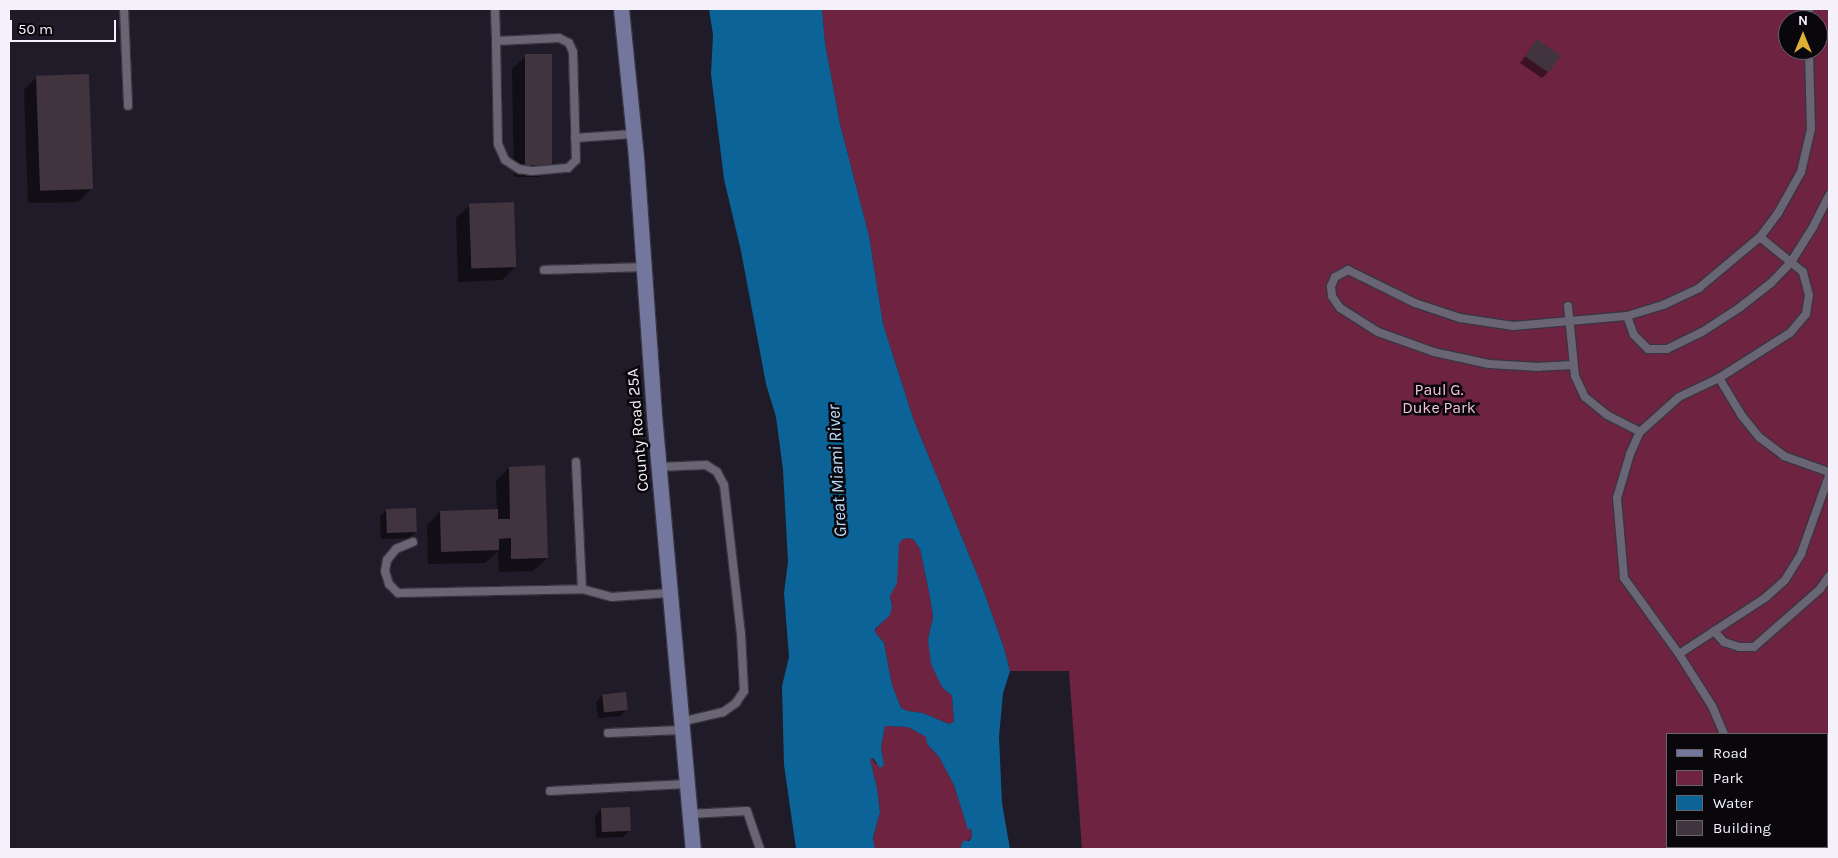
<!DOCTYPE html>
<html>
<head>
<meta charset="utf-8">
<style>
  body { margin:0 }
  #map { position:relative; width:1838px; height:858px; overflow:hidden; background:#201b28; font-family:Karla,sans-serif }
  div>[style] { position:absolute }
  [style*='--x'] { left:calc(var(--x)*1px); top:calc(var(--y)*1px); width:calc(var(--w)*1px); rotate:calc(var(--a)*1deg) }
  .green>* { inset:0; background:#6e2341 }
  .water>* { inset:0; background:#0c6397 }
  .shadow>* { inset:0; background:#0007 }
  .building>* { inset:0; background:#41343f; transform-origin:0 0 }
  .roads { filter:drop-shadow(1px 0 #393540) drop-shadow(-1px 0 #393540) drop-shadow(0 1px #393540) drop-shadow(0 -1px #393540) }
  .lane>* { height:8px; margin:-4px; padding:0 4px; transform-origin:4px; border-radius:4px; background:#6a6575 }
  .secondary>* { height:15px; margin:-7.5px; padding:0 7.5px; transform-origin:7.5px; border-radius:7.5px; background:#73779d }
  span { translate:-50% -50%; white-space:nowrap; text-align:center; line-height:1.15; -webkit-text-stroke:5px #09070c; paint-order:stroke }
  .park-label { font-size:16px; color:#f1c2cf }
  .street-label { font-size:16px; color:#f4f1fb }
  .water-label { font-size:18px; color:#b9ddfb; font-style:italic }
  .frame { position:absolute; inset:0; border:10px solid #f4f1fb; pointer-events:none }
  .legend { position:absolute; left:1666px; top:733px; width:162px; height:115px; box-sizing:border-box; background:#09070c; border:1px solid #67656c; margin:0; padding:6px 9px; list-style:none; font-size:15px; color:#f4f1fb }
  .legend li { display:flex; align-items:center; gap:10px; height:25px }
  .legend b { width:25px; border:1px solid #67656c }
  .north { position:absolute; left:1778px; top:10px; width:50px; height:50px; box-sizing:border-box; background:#09070c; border:1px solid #67656c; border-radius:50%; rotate:0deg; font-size:14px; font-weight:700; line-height:20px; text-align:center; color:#f4f1fb }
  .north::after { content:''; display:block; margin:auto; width:18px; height:22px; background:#dfb034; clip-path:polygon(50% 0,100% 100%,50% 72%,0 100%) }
  .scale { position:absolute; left:10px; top:20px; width:106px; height:22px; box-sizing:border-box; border:2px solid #f4f1fb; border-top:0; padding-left:6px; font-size:15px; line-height:18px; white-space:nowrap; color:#f4f1fb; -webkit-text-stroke:4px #09070c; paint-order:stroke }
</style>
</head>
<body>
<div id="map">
  <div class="green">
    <i style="clip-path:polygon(evenodd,822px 9px,1829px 9px,1829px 849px,1082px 849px,1069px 671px,1010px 671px,1004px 648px,983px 589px,913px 418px,883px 324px,869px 236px,840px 124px,825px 43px,822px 9px,1788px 20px,1818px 20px,1818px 50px,1788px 50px,1788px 20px,822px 9px,1667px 734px,1827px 734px,1827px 847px,1667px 847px,1667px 734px)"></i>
    <i style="clip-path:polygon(909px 538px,914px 540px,920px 549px,930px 597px,933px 617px,928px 640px,942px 687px,952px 696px,954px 723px,949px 724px,923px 713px,908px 711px,901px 708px,892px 685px,884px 643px,875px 632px,875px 630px,889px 615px,892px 607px,890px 596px,899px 542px,903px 539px)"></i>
    <i style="clip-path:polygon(885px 726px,908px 727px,927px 737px,927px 744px,939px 757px,954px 785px,968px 829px,971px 827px,972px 837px,961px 846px,960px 849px,875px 849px,873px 839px,880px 812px,877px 788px,870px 759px,872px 758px,876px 764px,884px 765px,881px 747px)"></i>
  </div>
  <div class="water">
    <i style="clip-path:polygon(evenodd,709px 9px,822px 9px,825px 43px,840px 124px,869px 236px,883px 324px,913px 418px,983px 589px,1004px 648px,1010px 671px,1003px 693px,999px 737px,1002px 803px,1010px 849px,960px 849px,963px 841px,969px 841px,972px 837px,971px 828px,968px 830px,954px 785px,939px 757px,927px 744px,926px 737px,908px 727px,885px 726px,881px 747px,884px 765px,880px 768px,873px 758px,870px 759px,877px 788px,880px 812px,873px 838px,875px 849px,796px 849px,784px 765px,782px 686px,789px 657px,784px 593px,788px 562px,783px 470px,776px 417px,766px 384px,741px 251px,724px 179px,711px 74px,713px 35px,709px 9px,909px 538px,914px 540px,920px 549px,930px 597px,933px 617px,928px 640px,931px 664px,942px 687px,952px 696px,954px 722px,949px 724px,923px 713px,908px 711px,901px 708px,892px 685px,884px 643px,875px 632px,875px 629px,890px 615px,892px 607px,890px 596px,897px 583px,899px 543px,903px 539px,909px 538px)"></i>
  </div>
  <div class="shadow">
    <i style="clip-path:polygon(1538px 40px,1548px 72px,1542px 78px,1520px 63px)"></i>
    <i style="clip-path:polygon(526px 56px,552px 164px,539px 177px,514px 177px,512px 69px)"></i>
    <i style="clip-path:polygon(37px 77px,92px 188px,78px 202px,28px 203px,24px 90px)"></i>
    <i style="clip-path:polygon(470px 205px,515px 267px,502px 280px,458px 282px,456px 218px)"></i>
    <i style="clip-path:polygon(509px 468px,547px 558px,533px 571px,499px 572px,498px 551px,485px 563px,428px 564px,427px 525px,440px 512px,497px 510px,496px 481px)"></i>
    <i style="clip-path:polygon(387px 510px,416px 532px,409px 538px,381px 539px,380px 516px)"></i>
    <i style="clip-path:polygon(603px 695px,626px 709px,620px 716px,598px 718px,596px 702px)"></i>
    <i style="clip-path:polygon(601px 809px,630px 830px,623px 837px,596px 838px,595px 816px)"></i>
  </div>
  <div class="building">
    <i style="left:1537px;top:39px;width:29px;height:21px;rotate:35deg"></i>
    <i style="left:525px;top:54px;width:27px;height:111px"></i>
    <i style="left:89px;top:74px;width:115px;height:53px;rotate:88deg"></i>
    <i style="left:514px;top:202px;width:65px;height:45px;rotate:88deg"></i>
    <i style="clip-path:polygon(545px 465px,548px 558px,511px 559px,511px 538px,499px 539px,499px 550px,441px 552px,440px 511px,498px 509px,498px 519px,510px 519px,509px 467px)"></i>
    <i style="left:416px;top:508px;width:24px;height:30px;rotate:88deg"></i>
    <i style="left:626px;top:692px;width:18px;height:24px;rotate:84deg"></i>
    <i style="left:630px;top:807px;width:24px;height:29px;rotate:88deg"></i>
  </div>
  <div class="roads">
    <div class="lane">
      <i style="--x:124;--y:9;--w:97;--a:87.6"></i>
      <i style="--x:495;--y:9;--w:32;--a:88"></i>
      <i style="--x:496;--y:41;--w:103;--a:88.9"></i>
      <i style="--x:498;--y:144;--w:17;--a:66"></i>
      <i style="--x:505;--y:160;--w:17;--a:33"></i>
      <i style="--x:519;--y:169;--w:13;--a:9"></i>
      <i style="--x:532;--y:171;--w:36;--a:-5"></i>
      <i style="--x:568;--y:168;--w:11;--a:-45"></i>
      <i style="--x:576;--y:160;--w:108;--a:-91.6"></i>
      <i style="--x:573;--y:52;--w:10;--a:-114"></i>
      <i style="--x:569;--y:43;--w:11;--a:-153"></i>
      <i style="--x:559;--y:38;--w:63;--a:177.3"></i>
      <i style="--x:1807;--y:20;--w:9;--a:-96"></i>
      <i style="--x:1806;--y:11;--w:4;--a:-27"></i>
      <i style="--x:575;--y:138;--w:58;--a:-3.9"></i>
      <i style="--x:544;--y:270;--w:99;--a:-1.7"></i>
      <i style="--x:1568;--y:306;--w:70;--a:84.3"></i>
      <i style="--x:1575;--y:376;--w:23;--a:65"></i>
      <i style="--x:1585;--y:397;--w:28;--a:39"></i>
      <i style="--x:1607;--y:415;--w:37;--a:27"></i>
      <i style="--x:1627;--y:316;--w:20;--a:70"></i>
      <i style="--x:1634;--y:335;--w:20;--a:45"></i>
      <i style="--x:1648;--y:349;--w:19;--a:0"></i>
      <i style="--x:1667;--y:349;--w:39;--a:-26"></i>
      <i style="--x:1702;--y:332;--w:44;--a:-33"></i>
      <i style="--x:1739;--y:308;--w:41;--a:-38"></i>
      <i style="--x:1771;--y:283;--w:29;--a:-46"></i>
      <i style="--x:1791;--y:262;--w:41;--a:-57.8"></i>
      <i style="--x:1813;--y:227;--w:36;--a:-63"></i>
      <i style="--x:1573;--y:365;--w:34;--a:177"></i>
      <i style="--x:1539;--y:367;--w:50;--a:-176.6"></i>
      <i style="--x:1489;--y:364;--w:56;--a:-167.7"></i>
      <i style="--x:1434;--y:352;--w:59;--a:-160.3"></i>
      <i style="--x:1378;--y:332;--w:45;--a:-147.7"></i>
      <i style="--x:1340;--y:308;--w:14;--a:-124"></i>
      <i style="--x:1332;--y:296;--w:10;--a:-96"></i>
      <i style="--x:1331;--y:286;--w:10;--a:-66"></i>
      <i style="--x:1335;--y:277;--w:15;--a:-28"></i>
      <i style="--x:1348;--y:270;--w:75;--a:26.2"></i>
      <i style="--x:1415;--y:303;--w:47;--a:18.4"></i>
      <i style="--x:1460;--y:318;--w:54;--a:8.6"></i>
      <i style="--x:1513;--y:326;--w:114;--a:-5"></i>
      <i style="--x:1627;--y:316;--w:38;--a:-17"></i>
      <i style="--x:1663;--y:305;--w:40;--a:-25"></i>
      <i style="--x:1699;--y:288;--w:80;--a:-39.9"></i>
      <i style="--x:1760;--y:237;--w:30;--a:-53"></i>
      <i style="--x:1778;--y:213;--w:47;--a:-60.7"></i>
      <i style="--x:1801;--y:172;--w:44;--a:-76.9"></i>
      <i style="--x:1811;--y:129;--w:79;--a:-91.5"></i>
      <i style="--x:1719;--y:378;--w:44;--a:58.8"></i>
      <i style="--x:1742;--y:416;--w:27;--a:51"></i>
      <i style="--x:1759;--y:437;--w:31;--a:37"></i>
      <i style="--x:1784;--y:456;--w:48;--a:19.6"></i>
      <i style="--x:576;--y:462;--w:127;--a:87.3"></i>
      <i style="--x:658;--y:467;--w:48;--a:-2.4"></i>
      <i style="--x:706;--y:465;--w:13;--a:32"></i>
      <i style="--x:717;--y:472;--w:15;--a:62"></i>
      <i style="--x:724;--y:485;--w:150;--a:83.5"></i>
      <i style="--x:741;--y:634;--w:57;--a:87"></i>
      <i style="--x:744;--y:691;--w:14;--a:124"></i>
      <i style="--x:736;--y:703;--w:16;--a:145"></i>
      <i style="--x:723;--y:712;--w:43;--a:166.6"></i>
      <i style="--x:413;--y:542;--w:18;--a:158"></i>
      <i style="--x:396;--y:549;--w:14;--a:129"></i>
      <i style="--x:387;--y:560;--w:11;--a:100"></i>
      <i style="--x:385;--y:571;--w:14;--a:73"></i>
      <i style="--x:389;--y:584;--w:13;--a:45"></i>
      <i style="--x:398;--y:593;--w:184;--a:-1.2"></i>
      <i style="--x:582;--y:589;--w:31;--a:15"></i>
      <i style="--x:612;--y:597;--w:58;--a:-3.9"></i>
      <i style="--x:1714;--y:631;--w:15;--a:48"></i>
      <i style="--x:1724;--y:642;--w:16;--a:18"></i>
      <i style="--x:1739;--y:647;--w:15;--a:0"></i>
      <i style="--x:1754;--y:647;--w:88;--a:-41.3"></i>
      <i style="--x:1820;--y:589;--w:16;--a:-55"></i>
      <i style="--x:1679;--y:654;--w:103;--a:-33.1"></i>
      <i style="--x:1765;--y:598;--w:27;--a:-42"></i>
      <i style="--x:1785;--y:580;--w:31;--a:-58"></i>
      <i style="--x:1801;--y:554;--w:83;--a:-70.3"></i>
      <i style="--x:608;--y:733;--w:74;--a:-2.3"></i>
      <i style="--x:1724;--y:734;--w:30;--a:-113"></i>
      <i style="--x:1712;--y:706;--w:62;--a:-122.4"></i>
      <i style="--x:1679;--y:654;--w:94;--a:-125.9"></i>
      <i style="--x:1624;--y:578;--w:80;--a:-95"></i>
      <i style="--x:1617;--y:498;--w:46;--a:-73.5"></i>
      <i style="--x:1630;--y:454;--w:24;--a:-66"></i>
      <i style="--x:1640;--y:432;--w:52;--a:-41.9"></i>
      <i style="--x:1679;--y:397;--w:44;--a:-25.4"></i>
      <i style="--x:1719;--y:378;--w:84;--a:-32.4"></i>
      <i style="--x:1790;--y:333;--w:25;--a:-50"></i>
      <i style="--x:1806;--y:314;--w:19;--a:-81"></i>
      <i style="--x:1809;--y:295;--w:24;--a:-105"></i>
      <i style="--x:1803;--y:272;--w:55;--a:-140.9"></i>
      <i style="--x:550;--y:791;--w:137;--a:-2.9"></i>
      <i style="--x:689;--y:814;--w:58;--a:-3"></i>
      <i style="--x:747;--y:811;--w:40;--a:71.1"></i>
      <i style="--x:1747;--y:847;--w:2;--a:90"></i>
    </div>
    <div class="secondary">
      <i style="--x:621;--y:9;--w:149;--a:84.2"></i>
      <i style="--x:636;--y:157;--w:270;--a:86"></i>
      <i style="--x:655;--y:426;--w:425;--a:84.9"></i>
    </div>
  </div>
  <div class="park-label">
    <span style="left:1439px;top:399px">Paul G.<br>Duke Park</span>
  </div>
  <div class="street-label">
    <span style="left:638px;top:430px;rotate:-95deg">County Road 25A</span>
  </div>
  <div class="water-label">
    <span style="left:837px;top:471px;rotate:-93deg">Great Miami River</span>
  </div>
  <div class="frame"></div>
  <ul class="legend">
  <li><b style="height:6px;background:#73779d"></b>Road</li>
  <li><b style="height:14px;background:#6e2341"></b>Park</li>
  <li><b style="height:14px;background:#0c6397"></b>Water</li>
  <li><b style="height:14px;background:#41343f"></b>Building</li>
  </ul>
  <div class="north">N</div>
  <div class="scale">50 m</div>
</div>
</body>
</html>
